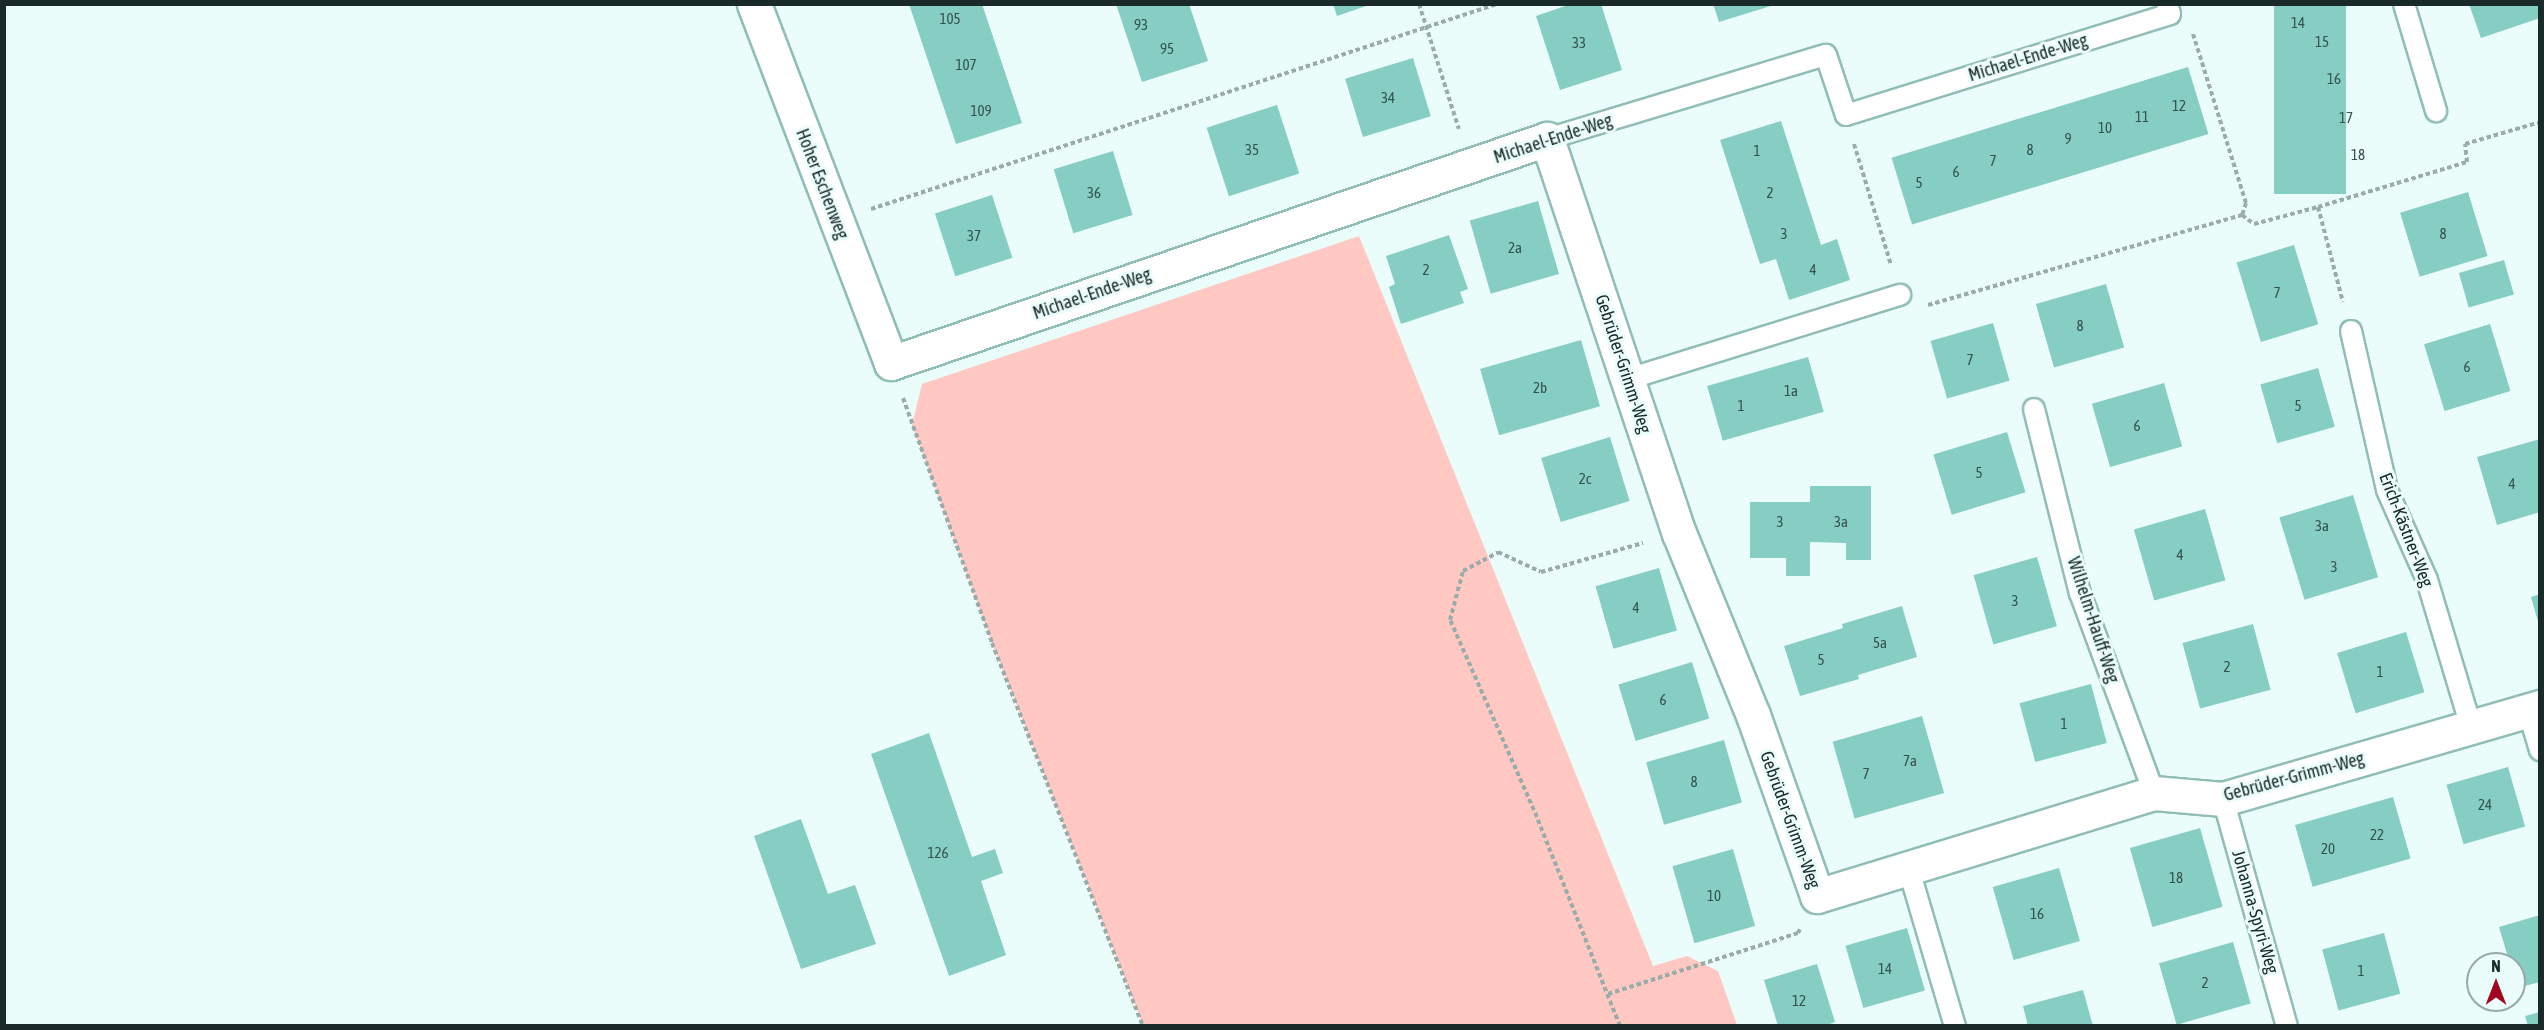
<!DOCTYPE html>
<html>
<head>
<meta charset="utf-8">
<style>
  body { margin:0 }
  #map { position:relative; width:2544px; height:1030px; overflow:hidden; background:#ebfdfa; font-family:"Asap Condensed",sans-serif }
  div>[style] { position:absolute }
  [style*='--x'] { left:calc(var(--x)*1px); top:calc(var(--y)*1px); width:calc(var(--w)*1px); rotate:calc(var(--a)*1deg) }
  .green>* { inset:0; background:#ffc8c3 }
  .building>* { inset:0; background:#86cdc3; transform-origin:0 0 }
  .path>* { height:4px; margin-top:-2px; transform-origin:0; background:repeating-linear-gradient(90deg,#9aaca9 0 4.5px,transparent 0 7.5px) }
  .roads { filter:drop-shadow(2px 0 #91bdb7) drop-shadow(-2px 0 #91bdb7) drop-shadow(0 2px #91bdb7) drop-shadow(0 -2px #91bdb7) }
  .lane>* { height:20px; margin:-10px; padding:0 10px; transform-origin:10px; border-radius:10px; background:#fff }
  .street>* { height:33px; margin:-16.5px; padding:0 16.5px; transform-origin:16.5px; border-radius:16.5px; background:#fff }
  span { translate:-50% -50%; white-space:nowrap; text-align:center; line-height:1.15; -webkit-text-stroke:6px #ebfdfa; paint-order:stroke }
  .number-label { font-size:15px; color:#34534f }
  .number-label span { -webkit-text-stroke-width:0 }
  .street-label { font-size:18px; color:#192a28 }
  .frame { position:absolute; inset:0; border:6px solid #192a28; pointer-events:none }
  .north { position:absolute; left:2466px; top:952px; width:60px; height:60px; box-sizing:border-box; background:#ebfdfa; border:2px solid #97a9a6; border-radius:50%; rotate:0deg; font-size:16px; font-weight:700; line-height:24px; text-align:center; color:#192a28 }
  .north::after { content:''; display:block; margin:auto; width:21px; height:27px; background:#a2051d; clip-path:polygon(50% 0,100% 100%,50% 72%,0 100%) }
</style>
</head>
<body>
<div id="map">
  <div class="green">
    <i style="clip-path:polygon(1359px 236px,1653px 966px,1687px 956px,1718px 971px,1737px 1025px,1143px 1025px,992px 643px,912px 425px,922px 384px)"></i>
  </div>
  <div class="building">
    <i style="clip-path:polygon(909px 4px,982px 4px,1022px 123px,956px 144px)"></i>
    <i style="clip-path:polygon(1116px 4px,1189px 4px,1208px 61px,1142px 82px)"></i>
    <i style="clip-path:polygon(1333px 4px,1369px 4px,1369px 5px,1337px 16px)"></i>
    <i style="clip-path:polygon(1571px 4px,1601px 4px,1622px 70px,1560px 90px,1536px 16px)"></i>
    <i style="clip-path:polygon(1713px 4px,1774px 4px,1774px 5px,1719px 22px)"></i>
    <i style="left:2274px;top:4px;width:72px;height:190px"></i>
    <i style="clip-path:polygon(2469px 4px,2540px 4px,2540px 18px,2481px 38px)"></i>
    <i style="left:1413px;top:58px;width:61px;height:71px;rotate:73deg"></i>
    <i style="left:2188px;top:67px;width:70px;height:310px;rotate:73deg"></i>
    <i style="left:1277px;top:105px;width:72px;height:74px;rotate:72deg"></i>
    <i style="clip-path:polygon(1781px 121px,1821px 245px,1837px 239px,1850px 280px,1789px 300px,1776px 259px,1760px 264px,1720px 140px)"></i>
    <i style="left:1113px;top:151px;width:67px;height:62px;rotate:73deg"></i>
    <i style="left:2468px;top:192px;width:67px;height:71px;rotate:73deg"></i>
    <i style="left:992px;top:195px;width:66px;height:60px;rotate:72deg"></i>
    <i style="left:1538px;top:201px;width:76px;height:71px;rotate:74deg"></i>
    <i style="clip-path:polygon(1449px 235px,1468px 289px,1460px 292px,1464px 303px,1401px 324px,1389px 287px,1395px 284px,1386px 256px)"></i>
    <i style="left:2294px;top:245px;width:83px;height:60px;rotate:73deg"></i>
    <i style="left:2504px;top:260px;width:36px;height:47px;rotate:74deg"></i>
    <i style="left:2106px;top:284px;width:66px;height:73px;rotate:74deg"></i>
    <i style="left:1993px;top:323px;width:60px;height:65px;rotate:74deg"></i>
    <i style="left:2490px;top:324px;width:70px;height:69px;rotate:73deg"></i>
    <i style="left:1581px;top:340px;width:69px;height:105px;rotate:74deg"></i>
    <i style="left:1808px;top:357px;width:57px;height:105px;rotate:74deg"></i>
    <i style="left:2318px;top:368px;width:61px;height:60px;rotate:74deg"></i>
    <i style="left:2164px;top:383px;width:66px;height:75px;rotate:74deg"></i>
    <i style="left:2007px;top:432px;width:63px;height:77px;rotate:73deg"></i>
    <i style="left:1610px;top:437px;width:67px;height:72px;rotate:73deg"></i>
    <i style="clip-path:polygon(2540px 439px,2540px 512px,2497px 525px,2477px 457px)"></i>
    <i style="clip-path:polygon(1810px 486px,1871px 486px,1871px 560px,1846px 560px,1846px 543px,1810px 542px,1810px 576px,1786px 576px,1786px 558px,1750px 558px,1750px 502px,1810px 502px)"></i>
    <i style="left:2353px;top:495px;width:86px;height:77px;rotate:73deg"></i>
    <i style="left:2205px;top:509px;width:74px;height:74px;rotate:74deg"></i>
    <i style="left:2037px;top:557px;width:72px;height:66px;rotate:74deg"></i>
    <i style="left:1659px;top:568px;width:65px;height:66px;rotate:74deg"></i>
    <i style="clip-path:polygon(2540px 594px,2540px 625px,2539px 625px,2531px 597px)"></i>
    <i style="clip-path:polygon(1902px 606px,1917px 657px,1858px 675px,1859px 679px,1800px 696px,1784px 646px,1843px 628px,1842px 624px)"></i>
    <i style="left:2253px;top:624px;width:68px;height:73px;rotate:75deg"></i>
    <i style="left:2406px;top:632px;width:63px;height:72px;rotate:73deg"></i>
    <i style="left:1692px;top:662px;width:59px;height:77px;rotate:73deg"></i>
    <i style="left:2091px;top:684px;width:61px;height:74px;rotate:75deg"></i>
    <i style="left:1922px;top:716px;width:80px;height:93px;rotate:74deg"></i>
    <i style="clip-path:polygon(929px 733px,972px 857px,995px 849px,1003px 873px,981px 881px,1006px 955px,949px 976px,871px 754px)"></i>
    <i style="left:1724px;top:740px;width:65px;height:81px;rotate:74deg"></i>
    <i style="left:2508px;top:767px;width:62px;height:64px;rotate:74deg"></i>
    <i style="left:2393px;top:797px;width:64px;height:102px;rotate:74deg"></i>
    <i style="clip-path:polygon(801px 819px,828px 894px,855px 885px,876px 944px,801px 969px,754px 836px)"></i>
    <i style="left:2200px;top:828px;width:82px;height:73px;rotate:74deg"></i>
    <i style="left:1733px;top:849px;width:80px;height:63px;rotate:74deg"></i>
    <i style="left:2059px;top:868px;width:76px;height:69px;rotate:74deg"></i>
    <i style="clip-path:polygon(2540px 915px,2540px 982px,2517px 988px,2514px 964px,2510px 964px,2499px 927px)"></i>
    <i style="left:1907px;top:928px;width:65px;height:64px;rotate:74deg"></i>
    <i style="left:2384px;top:933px;width:63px;height:64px;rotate:75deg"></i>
    <i style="left:2233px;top:942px;width:64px;height:77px;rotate:74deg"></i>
    <i style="clip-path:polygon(1817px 964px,1835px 1022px,1824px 1026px,1778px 1026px,1764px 980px)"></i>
    <i style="clip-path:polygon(2083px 990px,2093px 1026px,2028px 1026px,2023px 1006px)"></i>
    <i style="clip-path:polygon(2540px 1012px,2540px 1026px,2528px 1026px,2525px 1016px)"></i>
  </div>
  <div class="path">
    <i style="--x:1419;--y:4;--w:131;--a:72.3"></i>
    <i style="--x:2193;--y:34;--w:177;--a:72.6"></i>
    <i style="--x:2246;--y:203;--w:13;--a:108"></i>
    <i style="--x:1854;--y:144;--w:127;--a:73"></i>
    <i style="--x:2318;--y:207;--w:98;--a:75.3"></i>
    <i style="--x:871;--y:209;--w:659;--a:-18.13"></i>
    <i style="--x:1928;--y:305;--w:327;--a:-16"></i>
    <i style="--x:2242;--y:215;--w:15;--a:37"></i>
    <i style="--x:2254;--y:224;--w:66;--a:-14.9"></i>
    <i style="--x:2318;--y:207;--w:156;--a:-16.8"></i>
    <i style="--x:2467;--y:162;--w:18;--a:-96"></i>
    <i style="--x:2465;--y:144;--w:78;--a:-16.3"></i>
    <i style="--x:903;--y:398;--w:261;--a:70"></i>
    <i style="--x:992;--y:643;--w:412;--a:68.5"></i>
    <i style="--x:1608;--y:994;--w:200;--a:-17.8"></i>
    <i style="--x:1798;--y:933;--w:4;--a:-63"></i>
    <i style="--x:1620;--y:1026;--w:225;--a:-111.7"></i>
    <i style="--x:1537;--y:817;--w:215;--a:-113.8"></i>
    <i style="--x:1450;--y:620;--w:51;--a:-75.1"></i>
    <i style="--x:1463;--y:571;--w:40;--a:-28"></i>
    <i style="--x:1498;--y:552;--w:47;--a:24.9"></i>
    <i style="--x:1541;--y:572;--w:106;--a:-15.9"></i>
  </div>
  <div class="roads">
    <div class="lane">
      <i style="--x:2404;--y:4;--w:112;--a:73.3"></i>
      <i style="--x:1547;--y:139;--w:291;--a:-16.8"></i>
      <i style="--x:1826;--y:55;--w:63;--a:71.6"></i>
      <i style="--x:1846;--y:115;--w:339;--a:-17.3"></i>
      <i style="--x:2170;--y:14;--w:10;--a:-107"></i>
      <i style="--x:2351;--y:331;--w:163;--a:77.2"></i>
      <i style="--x:2387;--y:490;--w:98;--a:66"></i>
      <i style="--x:2427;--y:580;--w:153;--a:73.3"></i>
      <i style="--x:1628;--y:379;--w:285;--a:-17.2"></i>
      <i style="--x:2034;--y:409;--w:190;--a:76"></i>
      <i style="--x:2080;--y:593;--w:213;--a:69.7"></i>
      <i style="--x:2528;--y:710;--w:42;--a:73.3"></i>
      <i style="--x:2223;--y:799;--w:236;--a:74.3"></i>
      <i style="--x:1909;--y:870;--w:163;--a:73.6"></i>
    </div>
    <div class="street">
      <i style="--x:754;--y:4;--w:384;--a:69.1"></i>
      <i style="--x:891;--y:363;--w:693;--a:-18.85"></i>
      <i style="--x:1547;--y:139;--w:416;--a:71.5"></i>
      <i style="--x:1679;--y:533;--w:196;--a:67.9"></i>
      <i style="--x:1753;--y:715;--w:192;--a:70.5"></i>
      <i style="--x:1817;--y:896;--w:352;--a:-17"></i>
      <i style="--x:2154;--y:793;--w:69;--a:5"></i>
      <i style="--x:2223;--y:799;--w:330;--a:-16.2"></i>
    </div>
  </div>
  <div class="number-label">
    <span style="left:950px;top:19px">105</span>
    <span style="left:2298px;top:23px">14</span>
    <span style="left:1141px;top:25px">93</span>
    <span style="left:2322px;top:42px">15</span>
    <span style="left:1579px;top:43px">33</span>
    <span style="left:1167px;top:49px">95</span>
    <span style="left:966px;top:65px">107</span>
    <span style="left:2334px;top:79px">16</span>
    <span style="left:1388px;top:98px">34</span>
    <span style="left:2179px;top:106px">12</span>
    <span style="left:981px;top:111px">109</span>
    <span style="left:2142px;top:117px">11</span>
    <span style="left:2346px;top:118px">17</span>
    <span style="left:2105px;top:128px">10</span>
    <span style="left:2068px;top:139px">9</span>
    <span style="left:1252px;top:150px">35</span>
    <span style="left:2030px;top:150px">8</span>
    <span style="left:1757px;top:151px">1</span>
    <span style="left:2358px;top:155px">18</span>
    <span style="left:1993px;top:161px">7</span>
    <span style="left:1956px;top:172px">6</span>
    <span style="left:1919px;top:183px">5</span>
    <span style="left:1094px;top:193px">36</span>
    <span style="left:1770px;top:193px">2</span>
    <span style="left:1784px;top:234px">3</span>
    <span style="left:2443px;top:234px">8</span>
    <span style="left:974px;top:236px">37</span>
    <span style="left:1515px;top:248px">2a</span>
    <span style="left:1426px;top:270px">2</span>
    <span style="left:1813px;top:270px">4</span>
    <span style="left:2277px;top:293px">7</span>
    <span style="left:2080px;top:326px">8</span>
    <span style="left:1970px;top:360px">7</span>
    <span style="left:2467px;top:367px">6</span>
    <span style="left:1540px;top:388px">2b</span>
    <span style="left:1791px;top:391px">1a</span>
    <span style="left:1741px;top:406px">1</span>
    <span style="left:2298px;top:406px">5</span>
    <span style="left:2137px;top:426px">6</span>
    <span style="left:1979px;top:473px">5</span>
    <span style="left:1585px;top:479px">2c</span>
    <span style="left:2512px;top:484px">4</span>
    <span style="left:1780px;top:522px">3</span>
    <span style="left:1841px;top:522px">3a</span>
    <span style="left:2322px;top:526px">3a</span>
    <span style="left:2180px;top:555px">4</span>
    <span style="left:2334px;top:567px">3</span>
    <span style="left:2015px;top:601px">3</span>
    <span style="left:1636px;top:608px">4</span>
    <span style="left:1880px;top:643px">5a</span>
    <span style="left:1821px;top:660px">5</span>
    <span style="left:2227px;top:667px">2</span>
    <span style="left:2380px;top:672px">1</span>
    <span style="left:1663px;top:700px">6</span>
    <span style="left:2064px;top:724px">1</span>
    <span style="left:1910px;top:761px">7a</span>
    <span style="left:1866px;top:774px">7</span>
    <span style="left:1694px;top:782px">8</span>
    <span style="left:2485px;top:805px">24</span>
    <span style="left:2377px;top:835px">22</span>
    <span style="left:2328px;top:849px">20</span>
    <span style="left:938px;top:853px">126</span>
    <span style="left:2176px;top:878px">18</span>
    <span style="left:1714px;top:896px">10</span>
    <span style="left:2037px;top:914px">16</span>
    <span style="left:1885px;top:969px">14</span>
    <span style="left:2361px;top:971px">1</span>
    <span style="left:2205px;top:983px">2</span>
    <span style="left:1799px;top:1001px">12</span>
  </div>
  <div class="street-label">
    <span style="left:2028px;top:58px;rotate:-17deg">Michael-Ende-Weg</span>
    <span style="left:1553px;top:139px;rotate:-18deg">Michael-Ende-Weg</span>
    <span style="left:822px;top:184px;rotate:69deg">Hoher Eschenweg</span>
    <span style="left:1092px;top:294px;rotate:-19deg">Michael-Ende-Weg</span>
    <span style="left:1623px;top:364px;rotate:72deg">Gebrüder-Grimm-Weg</span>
    <span style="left:2406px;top:530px;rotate:69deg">Erich-Kästner-Weg</span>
    <span style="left:2093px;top:620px;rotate:72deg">Wilhelm-Hauff-Weg</span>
    <span style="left:2294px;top:777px;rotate:-15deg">Gebrüder-Grimm-Weg</span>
    <span style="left:1790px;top:820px;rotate:70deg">Gebrüder-Grimm-Weg</span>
    <span style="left:2255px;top:912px;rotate:74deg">Johanna-Spyri-Weg</span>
  </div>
  <div class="frame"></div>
  <div class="north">N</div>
</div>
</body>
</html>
